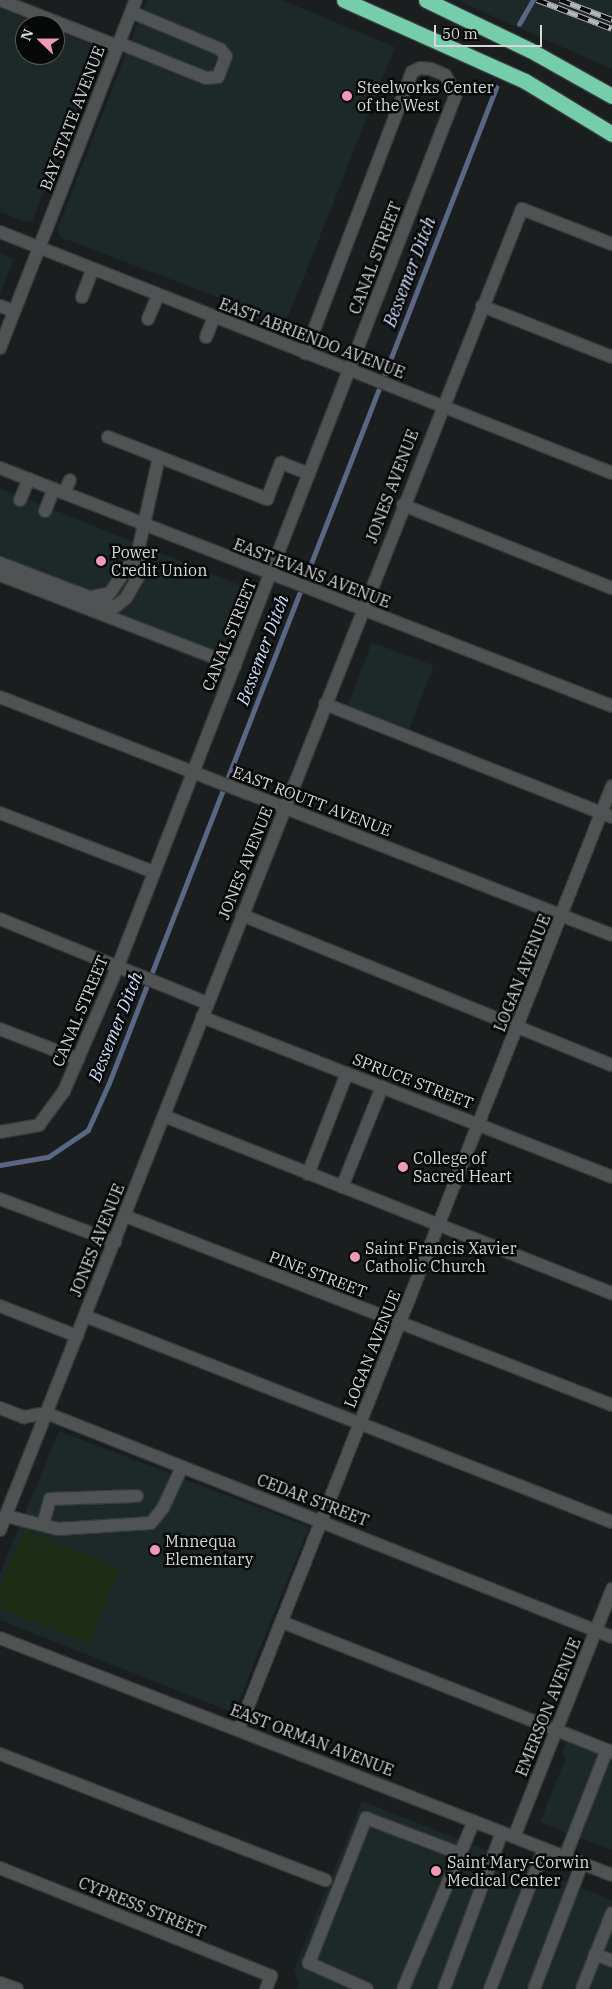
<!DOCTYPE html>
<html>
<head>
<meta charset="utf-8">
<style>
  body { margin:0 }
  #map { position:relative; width:612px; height:1989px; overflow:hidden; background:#1b1e1e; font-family:"IBM Plex Serif",serif }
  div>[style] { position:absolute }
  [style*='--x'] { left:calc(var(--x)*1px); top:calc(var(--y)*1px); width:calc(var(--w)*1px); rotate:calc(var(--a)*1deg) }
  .built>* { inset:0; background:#1d2828; transform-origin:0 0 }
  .green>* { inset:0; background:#1e2d16 }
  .stream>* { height:4.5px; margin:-2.25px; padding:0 2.25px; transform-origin:2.25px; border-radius:2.25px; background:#586784 }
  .roads { filter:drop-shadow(1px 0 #383a3a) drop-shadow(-1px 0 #383a3a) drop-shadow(0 1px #383a3a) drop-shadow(0 -1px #383a3a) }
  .minor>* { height:12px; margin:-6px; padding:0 6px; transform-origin:6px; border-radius:6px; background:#505353 }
  .highway>* { height:15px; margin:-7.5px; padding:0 7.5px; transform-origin:7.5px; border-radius:7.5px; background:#76cdac }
  .rail>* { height:5.5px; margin-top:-2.75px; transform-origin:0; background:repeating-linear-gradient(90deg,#070808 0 11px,#b3b5b6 0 22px); box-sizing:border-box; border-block:1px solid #b3b5b6 }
  .dots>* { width:14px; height:14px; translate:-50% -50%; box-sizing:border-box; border:2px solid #070808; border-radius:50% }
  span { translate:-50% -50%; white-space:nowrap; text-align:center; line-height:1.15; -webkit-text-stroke:5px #070808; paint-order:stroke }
  .poi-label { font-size:16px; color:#d6d8d9 }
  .left { translate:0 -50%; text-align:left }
  .street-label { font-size:16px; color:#d6d8d9 }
  .water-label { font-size:18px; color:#cedfff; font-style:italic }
  .north { position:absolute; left:15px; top:15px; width:50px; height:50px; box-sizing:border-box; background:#070808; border:1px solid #5a5b5c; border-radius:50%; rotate:292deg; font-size:14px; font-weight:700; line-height:20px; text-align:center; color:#d6d8d9 }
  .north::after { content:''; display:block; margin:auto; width:18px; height:22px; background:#f09ab5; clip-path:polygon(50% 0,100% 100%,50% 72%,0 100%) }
  .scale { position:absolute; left:434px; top:25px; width:108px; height:22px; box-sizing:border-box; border:2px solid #d6d8d9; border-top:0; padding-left:6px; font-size:15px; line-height:18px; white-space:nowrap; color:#d6d8d9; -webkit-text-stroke:4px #070808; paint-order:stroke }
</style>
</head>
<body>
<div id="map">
  <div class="built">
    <i style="clip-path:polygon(147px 0,282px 0,395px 47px,290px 312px,283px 322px,60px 237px,57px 230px)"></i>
    <i style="clip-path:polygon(456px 0,612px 0,612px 69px)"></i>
    <i style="clip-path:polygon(0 8px,42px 25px,25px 25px,25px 55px,55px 55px,55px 30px,101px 49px,32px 221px,26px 222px,0 212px)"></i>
    <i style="clip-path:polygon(0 253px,14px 259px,0 293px)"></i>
    <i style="clip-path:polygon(0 488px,247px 588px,216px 667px,0 582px)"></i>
    <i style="left:372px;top:642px;width:66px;height:72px;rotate:21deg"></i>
    <i style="clip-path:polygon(59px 1431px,309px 1527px,234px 1713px,0 1620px,0 1573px)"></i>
    <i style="clip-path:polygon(567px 1740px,612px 1758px,612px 1850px,540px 1822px,565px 1760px,562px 1752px)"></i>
    <i style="clip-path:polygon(362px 1801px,612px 1900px,612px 1989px,296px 1989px,299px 1983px,294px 1970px)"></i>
  </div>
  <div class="green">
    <i style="clip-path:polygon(24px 1530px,120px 1568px,89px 1644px,0 1608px,0 1588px)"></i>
  </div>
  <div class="stream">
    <i style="--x:519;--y:24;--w:28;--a:-60"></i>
    <i style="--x:0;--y:1165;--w:49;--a:-9.5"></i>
    <i style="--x:48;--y:1157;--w:48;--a:-34"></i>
    <i style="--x:88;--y:1130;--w:51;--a:-65.9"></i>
    <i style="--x:109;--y:1083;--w:1068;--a:-68.75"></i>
  </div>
  <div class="roads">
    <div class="minor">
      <i style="--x:0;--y:0;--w:118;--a:21.4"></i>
      <i style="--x:110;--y:43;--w:8;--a:45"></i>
      <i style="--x:119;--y:43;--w:94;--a:21.9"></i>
      <i style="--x:206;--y:78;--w:12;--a:-5"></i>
      <i style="--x:218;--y:77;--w:22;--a:-69"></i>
      <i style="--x:226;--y:56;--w:9;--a:-131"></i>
      <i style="--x:220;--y:49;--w:96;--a:-157.4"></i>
      <i style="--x:0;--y:232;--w:658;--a:21.49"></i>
      <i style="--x:82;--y:297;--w:30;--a:-69"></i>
      <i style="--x:0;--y:306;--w:15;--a:20"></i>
      <i style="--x:482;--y:306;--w:140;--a:21.4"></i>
      <i style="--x:148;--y:319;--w:26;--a:-67"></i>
      <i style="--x:206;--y:337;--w:22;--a:-68"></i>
      <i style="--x:0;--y:348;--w:374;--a:-68.7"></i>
      <i style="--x:108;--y:437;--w:171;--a:21.3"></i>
      <i style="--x:267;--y:499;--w:39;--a:-69"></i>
      <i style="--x:281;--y:463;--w:30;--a:21"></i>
      <i style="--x:0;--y:468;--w:657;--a:21.25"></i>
      <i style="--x:64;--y:493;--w:14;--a:-65"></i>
      <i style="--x:20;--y:500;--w:23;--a:-67"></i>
      <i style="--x:403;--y:505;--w:225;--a:21.7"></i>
      <i style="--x:45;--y:511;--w:24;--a:-68"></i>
      <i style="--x:0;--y:563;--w:123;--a:20.9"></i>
      <i style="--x:115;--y:607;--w:14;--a:-39"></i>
      <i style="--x:126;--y:598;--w:24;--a:-60"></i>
      <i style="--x:138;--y:577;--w:26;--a:-90"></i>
      <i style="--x:0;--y:575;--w:252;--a:21"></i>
      <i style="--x:91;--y:597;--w:19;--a:-12"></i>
      <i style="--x:110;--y:593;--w:50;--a:-56.3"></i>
      <i style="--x:138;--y:551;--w:96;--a:-77.4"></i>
      <i style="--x:0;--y:697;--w:657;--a:21.25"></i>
      <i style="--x:325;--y:704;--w:308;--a:21.5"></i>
      <i style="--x:0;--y:813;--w:165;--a:21"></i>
      <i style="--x:242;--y:915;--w:399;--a:22.1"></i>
      <i style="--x:0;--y:919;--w:223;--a:22.1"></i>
      <i style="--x:202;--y:1017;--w:440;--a:21.3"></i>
      <i style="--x:0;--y:1029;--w:84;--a:21"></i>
      <i style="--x:164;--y:1116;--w:482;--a:21.6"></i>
      <i style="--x:0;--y:1132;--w:40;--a:-10"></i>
      <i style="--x:39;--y:1125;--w:42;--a:-53.7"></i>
      <i style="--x:64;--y:1091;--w:136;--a:-66.6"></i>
      <i style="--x:118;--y:966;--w:935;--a:-68.81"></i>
      <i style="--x:456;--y:94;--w:22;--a:-120"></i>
      <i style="--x:445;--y:75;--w:15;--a:-157"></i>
      <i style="--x:431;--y:69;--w:11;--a:-175"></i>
      <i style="--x:420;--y:68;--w:9;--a:153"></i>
      <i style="--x:412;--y:72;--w:301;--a:110.8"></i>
      <i style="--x:308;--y:1174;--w:108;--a:-68.9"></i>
      <i style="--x:342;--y:1187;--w:108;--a:-68.2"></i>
      <i style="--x:0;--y:1199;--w:123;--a:20.5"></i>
      <i style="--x:125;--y:1216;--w:522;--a:21.21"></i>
      <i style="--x:0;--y:1306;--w:83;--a:21.3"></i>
      <i style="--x:85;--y:1316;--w:566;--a:21.35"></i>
      <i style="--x:0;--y:1408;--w:26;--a:21"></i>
      <i style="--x:24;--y:1417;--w:22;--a:-10"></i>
      <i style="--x:46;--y:1413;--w:609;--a:21.59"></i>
      <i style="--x:6;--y:1516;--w:54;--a:14"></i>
      <i style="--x:58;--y:1529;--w:93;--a:-3.7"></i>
      <i style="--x:151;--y:1523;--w:19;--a:-51"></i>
      <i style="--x:163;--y:1508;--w:45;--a:-65.1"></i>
      <i style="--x:43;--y:1525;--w:27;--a:-75"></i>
      <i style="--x:50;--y:1499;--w:87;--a:-2"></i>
      <i style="--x:0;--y:1530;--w:1420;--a:-68.44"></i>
      <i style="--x:522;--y:209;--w:97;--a:21.3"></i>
      <i style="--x:282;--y:1622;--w:355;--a:21.5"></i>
      <i style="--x:0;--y:1638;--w:656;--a:21.17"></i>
      <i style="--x:239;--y:1729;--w:1014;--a:-68.42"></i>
      <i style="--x:0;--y:1754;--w:349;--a:21.2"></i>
      <i style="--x:514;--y:1837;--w:267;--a:-68.4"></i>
      <i style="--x:565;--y:1857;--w:115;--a:-68.6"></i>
      <i style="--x:0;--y:1868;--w:292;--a:21.7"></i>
      <i style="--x:271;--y:1976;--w:14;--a:111"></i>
      <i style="--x:595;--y:1954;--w:18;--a:22"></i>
      <i style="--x:0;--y:1983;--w:18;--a:19"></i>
      <i style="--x:367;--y:1989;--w:64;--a:-155.9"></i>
      <i style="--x:309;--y:1963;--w:156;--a:-68.5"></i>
      <i style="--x:366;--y:1818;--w:102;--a:20.8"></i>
      <i style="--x:403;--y:1989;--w:182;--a:-67.1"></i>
      <i style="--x:444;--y:1989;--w:167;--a:-69.7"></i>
      <i style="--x:490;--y:1989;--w:150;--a:-68.9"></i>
      <i style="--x:534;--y:1989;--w:135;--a:-69.1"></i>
      <i style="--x:582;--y:1989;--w:82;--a:-68.5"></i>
    </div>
    <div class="highway">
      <i style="--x:344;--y:0;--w:198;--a:24.1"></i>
      <i style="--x:525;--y:81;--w:102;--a:31.3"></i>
      <i style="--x:426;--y:0;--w:115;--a:25.7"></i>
      <i style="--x:530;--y:50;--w:94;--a:29.3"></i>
    </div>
  </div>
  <div class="rail">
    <i style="--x:537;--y:0;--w:80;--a:21.1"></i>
    <i style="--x:560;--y:0;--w:56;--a:21"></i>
  </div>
  <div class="dots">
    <i style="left:347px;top:96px;background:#f09ab5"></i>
    <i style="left:101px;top:561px;background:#f09ab5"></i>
    <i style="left:403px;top:1167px;background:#f09ab5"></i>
    <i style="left:355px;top:1257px;background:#f09ab5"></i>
    <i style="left:155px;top:1550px;background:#f09ab5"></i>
    <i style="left:436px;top:1871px;background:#f09ab5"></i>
  </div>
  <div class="poi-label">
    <span class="left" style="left:357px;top:96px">Steelworks Center<br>of the West</span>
    <span class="left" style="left:111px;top:561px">Power<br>Credit Union</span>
    <span class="left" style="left:413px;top:1167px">College of<br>Sacred Heart</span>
    <span class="left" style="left:365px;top:1257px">Saint Francis Xavier<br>Catholic Church</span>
    <span class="left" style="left:165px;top:1550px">Mnnequa<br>Elementary</span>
    <span class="left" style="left:447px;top:1871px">Saint Mary-Corwin<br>Medical Center</span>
  </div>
  <div class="street-label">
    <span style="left:72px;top:118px;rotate:-69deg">BAY STATE AVENUE</span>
    <span style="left:375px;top:258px;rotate:-69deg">CANAL STREET</span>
    <span style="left:312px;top:338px;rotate:21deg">EAST ABRIENDO AVENUE</span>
    <span style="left:392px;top:486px;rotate:-69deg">JONES AVENUE</span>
    <span style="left:312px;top:573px;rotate:21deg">EAST EVANS AVENUE</span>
    <span style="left:229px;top:635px;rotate:-68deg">CANAL STREET</span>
    <span style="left:312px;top:801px;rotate:21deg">EAST ROUTT AVENUE</span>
    <span style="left:245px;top:863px;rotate:-68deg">JONES AVENUE</span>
    <span style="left:522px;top:973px;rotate:-68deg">LOGAN AVENUE</span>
    <span style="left:80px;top:1011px;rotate:-67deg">CANAL STREET</span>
    <span style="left:413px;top:1081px;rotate:21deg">SPRUCE STREET</span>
    <span style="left:97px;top:1240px;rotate:-68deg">JONES AVENUE</span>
    <span style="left:318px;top:1274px;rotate:21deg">PINE STREET</span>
    <span style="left:372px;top:1349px;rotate:-68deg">LOGAN AVENUE</span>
    <span style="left:313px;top:1500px;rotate:21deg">CEDAR STREET</span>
    <span style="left:548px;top:1707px;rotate:-68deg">EMERSON AVENUE</span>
    <span style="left:312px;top:1740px;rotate:21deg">EAST ORMAN AVENUE</span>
    <span style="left:142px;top:1907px;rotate:22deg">CYPRESS STREET</span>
  </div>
  <div class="water-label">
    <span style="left:410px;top:272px;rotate:-69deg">Bessemer Ditch</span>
    <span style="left:263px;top:650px;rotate:-69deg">Bessemer Ditch</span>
    <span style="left:116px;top:1027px;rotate:-68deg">Bessemer Ditch</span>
  </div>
  <div class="north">N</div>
  <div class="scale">50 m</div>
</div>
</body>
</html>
